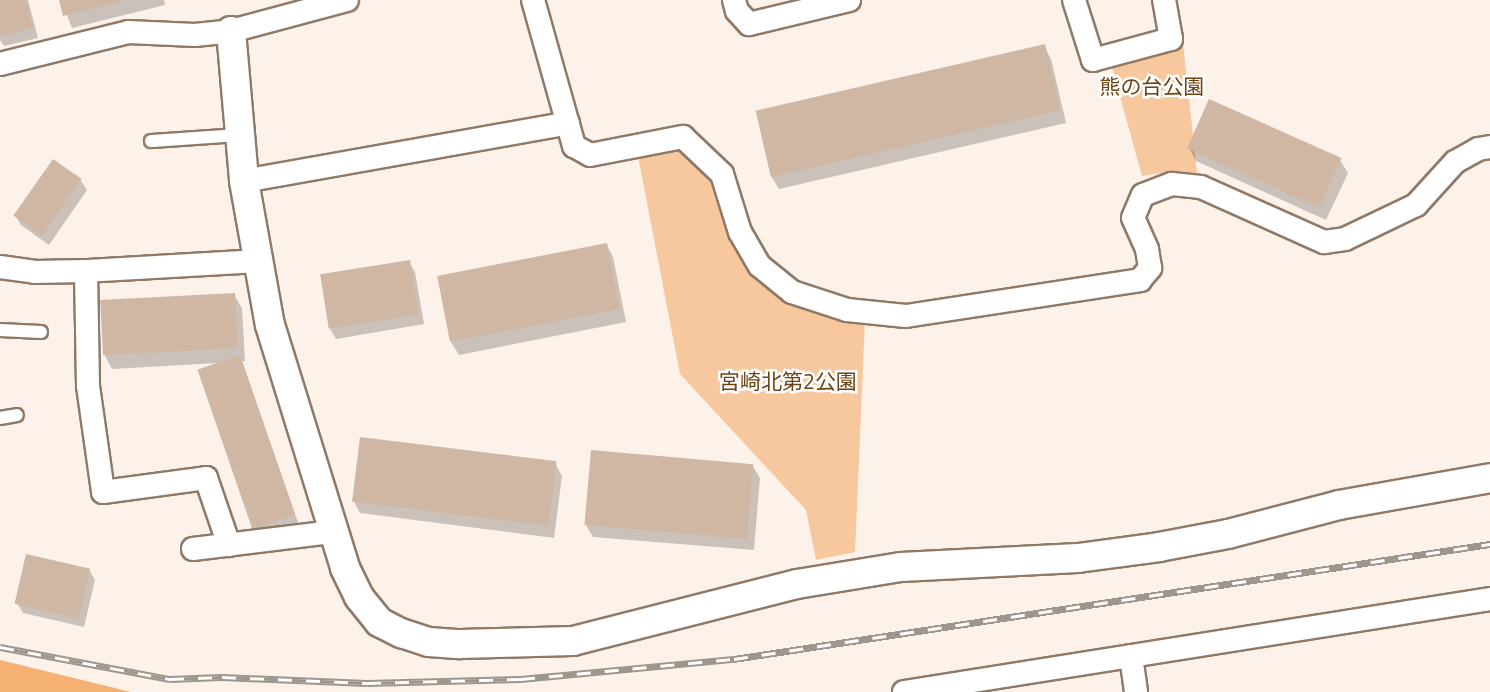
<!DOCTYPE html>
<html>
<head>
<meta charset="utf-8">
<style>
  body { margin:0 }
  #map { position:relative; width:1490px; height:692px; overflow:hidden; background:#fcf2e9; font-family:"Titillium Web","Noto Sans JP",sans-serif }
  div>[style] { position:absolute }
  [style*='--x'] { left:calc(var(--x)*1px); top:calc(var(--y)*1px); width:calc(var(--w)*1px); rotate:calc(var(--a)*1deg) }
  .green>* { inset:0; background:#f7c79e }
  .forest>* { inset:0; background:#f5b173 }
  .shadow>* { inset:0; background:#0003 }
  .building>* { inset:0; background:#cfb7a3; transform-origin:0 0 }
  .roads { filter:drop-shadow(2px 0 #907a67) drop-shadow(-2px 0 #907a67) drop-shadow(0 2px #907a67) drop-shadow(0 -2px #907a67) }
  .service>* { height:12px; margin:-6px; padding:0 6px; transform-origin:6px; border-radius:6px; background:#fff }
  .minor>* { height:22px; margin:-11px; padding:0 11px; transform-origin:11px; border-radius:11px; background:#fff }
  .tertiary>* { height:28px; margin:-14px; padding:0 14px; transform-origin:14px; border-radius:14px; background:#fff }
  .rail>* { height:7px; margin-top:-3.5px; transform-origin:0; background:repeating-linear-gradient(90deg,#fff 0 14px,#9e958c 0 28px); box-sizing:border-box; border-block:2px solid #9e958c }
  span { translate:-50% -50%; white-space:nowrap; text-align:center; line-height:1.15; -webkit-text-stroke:5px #fff; paint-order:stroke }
  .park-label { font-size:21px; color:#6e4213 }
</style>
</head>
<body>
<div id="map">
  <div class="green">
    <i style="clip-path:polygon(1183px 43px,1197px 173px,1173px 171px,1142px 176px,1110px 60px)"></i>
    <i style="clip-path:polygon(671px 149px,690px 153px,704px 163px,785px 300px,824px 315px,865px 321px,855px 552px,816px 560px,806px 510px,680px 374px,638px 156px)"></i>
  </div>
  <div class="forest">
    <i style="clip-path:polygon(0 660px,33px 668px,131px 692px,0 692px)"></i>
  </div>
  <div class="shadow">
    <i style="clip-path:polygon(0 0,28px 0,38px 38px,4px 46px,0 40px)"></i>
    <i style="clip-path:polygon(61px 0,164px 0,165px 5px,72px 28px)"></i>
    <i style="clip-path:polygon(1044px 46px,1051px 59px,1066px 123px,779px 189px,771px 176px,757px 112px)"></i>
    <i style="clip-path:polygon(1189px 148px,1340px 160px,1348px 173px,1326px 220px,1196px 161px)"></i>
    <i style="clip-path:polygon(53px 161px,81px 181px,87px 190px,49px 245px,21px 225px,15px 215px)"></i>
    <i style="clip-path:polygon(606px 244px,613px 257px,626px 322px,459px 355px,451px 342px,439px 277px)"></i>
    <i style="clip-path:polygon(409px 262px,415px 272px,424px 324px,336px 339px,330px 329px)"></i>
    <i style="clip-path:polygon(234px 295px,242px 308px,245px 361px,242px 361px,300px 528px,259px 542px,252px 529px,218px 363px,112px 369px,105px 356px,102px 303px)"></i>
    <i style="clip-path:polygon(555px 463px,562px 476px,554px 538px,360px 513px,353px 500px)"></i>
    <i style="clip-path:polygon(752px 465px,760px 478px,754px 550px,593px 537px,586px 525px)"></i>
    <i style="clip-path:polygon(89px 570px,95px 580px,84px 627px,23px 613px,17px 603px)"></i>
  </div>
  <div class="building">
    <i style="clip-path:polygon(0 0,26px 0,33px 28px,0 36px)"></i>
    <i style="clip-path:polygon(59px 0,123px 0,123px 1px,63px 16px)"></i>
    <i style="left:1045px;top:44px;width:68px;height:297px;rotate:77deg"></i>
    <i style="left:1209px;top:99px;width:145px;height:54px;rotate:24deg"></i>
    <i style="left:53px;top:159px;width:35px;height:69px;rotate:35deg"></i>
    <i style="left:607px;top:243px;width:67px;height:173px;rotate:79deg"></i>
    <i style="left:410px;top:260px;width:55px;height:91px;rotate:81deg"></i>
    <i style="left:235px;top:293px;width:55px;height:135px;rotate:87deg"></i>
    <i style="left:240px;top:355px;width:169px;height:45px;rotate:71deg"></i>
    <i style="left:360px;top:437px;width:198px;height:65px;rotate:7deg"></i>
    <i style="left:591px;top:450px;width:163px;height:75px;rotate:5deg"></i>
    <i style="left:26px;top:554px;width:66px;height:51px;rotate:13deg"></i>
  </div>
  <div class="roads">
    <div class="service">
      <i style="--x:151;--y:141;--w:89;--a:-3.9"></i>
      <i style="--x:0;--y:330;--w:41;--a:2.8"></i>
      <i style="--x:0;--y:418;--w:17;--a:-10"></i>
    </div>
    <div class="minor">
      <i style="--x:533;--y:0;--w:152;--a:74.3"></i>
      <i style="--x:574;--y:146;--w:18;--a:29"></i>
      <i style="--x:590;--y:155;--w:95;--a:-11"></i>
      <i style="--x:683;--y:137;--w:54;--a:43.5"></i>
      <i style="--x:722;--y:174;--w:61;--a:72.8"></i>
      <i style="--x:740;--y:232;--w:39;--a:60"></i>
      <i style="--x:760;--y:266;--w:41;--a:39.1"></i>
      <i style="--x:792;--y:292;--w:58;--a:18.1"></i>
      <i style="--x:847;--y:310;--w:59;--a:5.8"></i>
      <i style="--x:906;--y:316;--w:237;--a:-8.7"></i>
      <i style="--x:1140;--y:280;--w:16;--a:-50"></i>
      <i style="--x:1150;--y:268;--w:19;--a:-99"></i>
      <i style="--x:1147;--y:249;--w:34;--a:-114"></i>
      <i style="--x:1133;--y:218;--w:25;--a:-67"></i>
      <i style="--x:1143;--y:195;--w:31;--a:-21"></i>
      <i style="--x:1172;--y:184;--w:29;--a:6"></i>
      <i style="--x:1201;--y:187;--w:135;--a:24.1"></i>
      <i style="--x:1324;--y:242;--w:21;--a:-8"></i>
      <i style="--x:1345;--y:239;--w:79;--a:-25.6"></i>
      <i style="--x:1416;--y:205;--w:58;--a:-47.8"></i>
      <i style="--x:1455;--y:162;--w:26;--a:-29"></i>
      <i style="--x:1478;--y:149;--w:12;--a:-9"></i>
      <i style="--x:734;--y:0;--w:11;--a:75"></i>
      <i style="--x:737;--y:11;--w:18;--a:47"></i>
      <i style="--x:749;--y:24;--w:103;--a:-13.5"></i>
      <i style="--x:1074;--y:0;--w:63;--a:72.4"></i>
      <i style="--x:1093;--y:60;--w:81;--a:-15.1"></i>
      <i style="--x:1171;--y:39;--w:40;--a:-100"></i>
      <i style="--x:0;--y:64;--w:132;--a:-14"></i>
      <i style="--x:128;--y:32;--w:67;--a:2.6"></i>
      <i style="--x:195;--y:35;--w:36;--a:-6"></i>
      <i style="--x:231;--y:31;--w:120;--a:-15"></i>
      <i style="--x:244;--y:181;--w:329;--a:-10.1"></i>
      <i style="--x:0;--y:267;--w:34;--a:8"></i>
      <i style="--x:34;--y:272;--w:52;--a:-1.1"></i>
      <i style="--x:86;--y:271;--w:171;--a:-3.3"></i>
      <i style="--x:86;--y:271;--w:115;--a:89"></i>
      <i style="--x:88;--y:386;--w:107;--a:81.9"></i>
      <i style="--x:103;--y:492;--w:104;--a:-7.7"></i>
      <i style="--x:206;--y:478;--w:71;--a:71.1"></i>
      <i style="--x:193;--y:549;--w:139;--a:-7"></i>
      <i style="--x:1131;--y:656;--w:36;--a:82"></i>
      <i style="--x:904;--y:692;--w:593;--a:-9.02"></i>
    </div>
    <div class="tertiary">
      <i style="--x:231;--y:31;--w:151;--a:85"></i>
      <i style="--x:244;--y:181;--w:146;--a:79.8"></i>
      <i style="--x:270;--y:325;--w:254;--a:72.8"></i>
      <i style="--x:345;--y:568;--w:32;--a:64"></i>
      <i style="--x:359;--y:597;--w:32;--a:51"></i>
      <i style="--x:379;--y:622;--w:25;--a:27"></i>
      <i style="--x:401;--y:633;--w:29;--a:18"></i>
      <i style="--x:429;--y:642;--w:31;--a:4"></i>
      <i style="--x:460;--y:644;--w:113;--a:-1.5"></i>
      <i style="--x:573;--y:641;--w:231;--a:-14.3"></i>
      <i style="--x:797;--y:584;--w:105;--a:-9.3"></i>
      <i style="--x:901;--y:567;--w:177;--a:-2.9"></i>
      <i style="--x:1078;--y:558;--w:82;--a:-7.7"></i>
      <i style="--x:1159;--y:547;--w:70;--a:-10.7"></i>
      <i style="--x:1228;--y:534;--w:115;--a:-14.6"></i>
      <i style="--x:1339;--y:505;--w:153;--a:-10.1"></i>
    </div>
  </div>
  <div class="rail">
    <i style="--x:0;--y:647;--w:173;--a:10.7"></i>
    <i style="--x:170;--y:679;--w:52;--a:-2.2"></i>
    <i style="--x:222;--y:677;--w:145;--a:2.4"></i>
    <i style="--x:367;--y:683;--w:154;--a:-1.5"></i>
    <i style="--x:521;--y:679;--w:214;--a:-5.4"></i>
    <i style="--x:734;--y:659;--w:765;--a:-8.65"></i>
  </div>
  <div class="park-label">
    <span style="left:1152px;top:86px">熊の台公園</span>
    <span style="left:788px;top:381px">宮崎北第2公園</span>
  </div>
</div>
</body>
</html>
